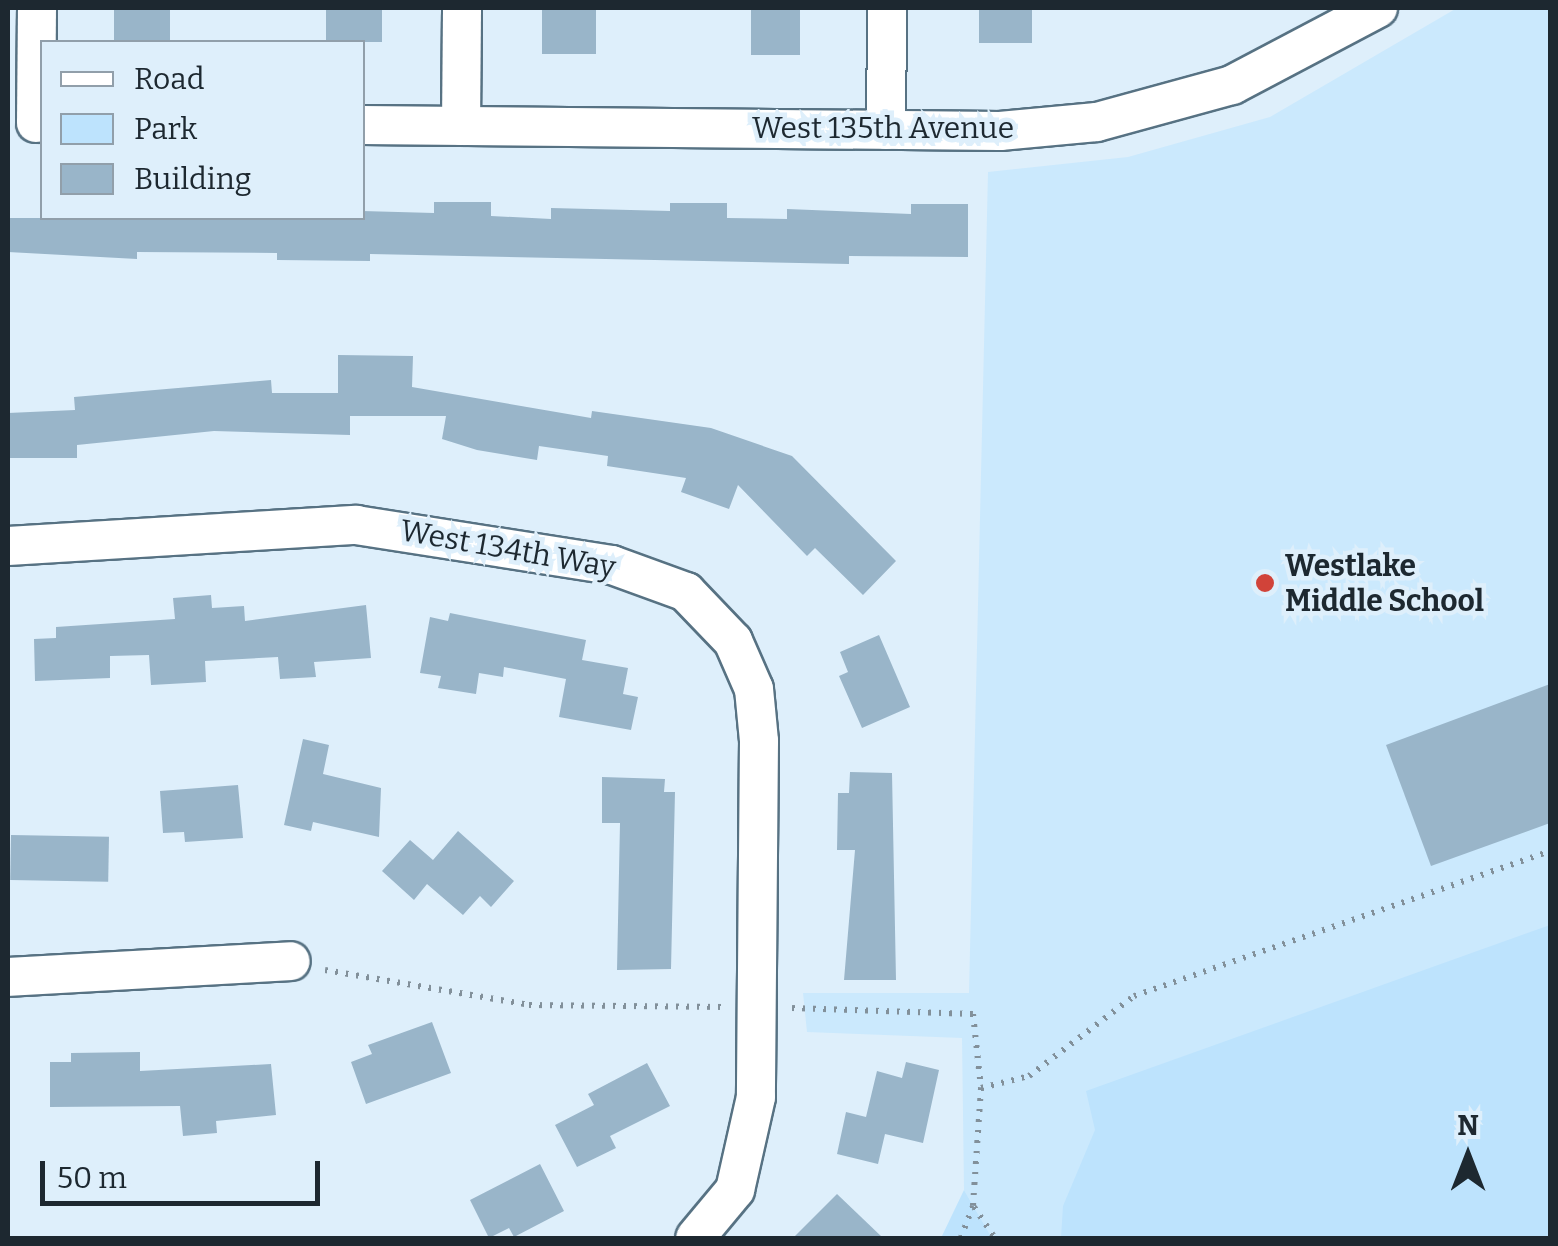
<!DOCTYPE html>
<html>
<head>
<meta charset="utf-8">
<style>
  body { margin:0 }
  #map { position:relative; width:1558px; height:1246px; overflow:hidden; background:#deeffb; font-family:Bitter,serif }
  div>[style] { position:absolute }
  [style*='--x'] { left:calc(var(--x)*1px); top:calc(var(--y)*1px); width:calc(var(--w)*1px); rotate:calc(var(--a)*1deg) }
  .built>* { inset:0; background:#cbe9fd }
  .green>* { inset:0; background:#bde3fd }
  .building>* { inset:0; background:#99b5c9; transform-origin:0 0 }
  .path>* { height:6px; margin-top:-3px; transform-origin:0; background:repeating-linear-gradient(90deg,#82909a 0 2.5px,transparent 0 10.5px) }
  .roads { filter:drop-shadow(2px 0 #577283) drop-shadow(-2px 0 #577283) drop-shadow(0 2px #577283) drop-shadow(0 -2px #577283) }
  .minor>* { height:38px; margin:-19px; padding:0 19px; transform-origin:19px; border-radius:19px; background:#fff }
  .dots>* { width:28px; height:28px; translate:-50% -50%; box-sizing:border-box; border:5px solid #deeffb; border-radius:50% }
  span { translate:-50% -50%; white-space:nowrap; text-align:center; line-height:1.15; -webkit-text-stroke:9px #deeffb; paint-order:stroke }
  .street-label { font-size:30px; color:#1d2830 }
  .poi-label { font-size:30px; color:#1d2830; font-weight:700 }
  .left { translate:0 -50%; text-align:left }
  .frame { position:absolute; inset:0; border:10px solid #1d2830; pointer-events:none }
  .legend { position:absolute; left:40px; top:40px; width:325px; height:180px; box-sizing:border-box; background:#deeffb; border:2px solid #919faa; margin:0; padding:12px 18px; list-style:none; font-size:30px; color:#1d2830 }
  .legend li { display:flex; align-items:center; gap:20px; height:50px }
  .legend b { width:50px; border:2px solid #919faa }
  .north { position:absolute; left:1418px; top:1106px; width:100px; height:100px; -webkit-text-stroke:8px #deeffb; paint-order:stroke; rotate:0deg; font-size:28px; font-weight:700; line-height:40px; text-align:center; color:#1d2830 }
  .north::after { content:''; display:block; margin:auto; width:35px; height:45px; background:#1d2830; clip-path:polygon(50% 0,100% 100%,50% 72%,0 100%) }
  .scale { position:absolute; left:40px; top:1161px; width:280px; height:45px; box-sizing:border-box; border:5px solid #1d2830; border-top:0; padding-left:12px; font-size:30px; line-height:35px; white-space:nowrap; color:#1d2830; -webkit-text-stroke:8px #deeffb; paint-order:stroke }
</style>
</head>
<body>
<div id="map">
  <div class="built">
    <i style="clip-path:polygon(1457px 8px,1550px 8px,1550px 1238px,992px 1238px,964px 1190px,962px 1038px,807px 1032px,803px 993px,969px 993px,988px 172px,1128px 157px,1270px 117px)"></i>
  </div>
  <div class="green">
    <i style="clip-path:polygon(1550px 925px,1550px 1238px,1061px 1238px,1063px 1206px,1095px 1130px,1086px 1091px)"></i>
    <i style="clip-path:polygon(964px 1190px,992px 1238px,941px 1238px)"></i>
  </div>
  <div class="building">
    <i style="left:114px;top:8px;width:56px;height:34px"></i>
    <i style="left:326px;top:8px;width:56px;height:34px"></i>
    <i style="left:542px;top:8px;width:54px;height:46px"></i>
    <i style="left:751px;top:8px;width:49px;height:47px"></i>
    <i style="left:979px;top:8px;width:53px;height:35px"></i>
    <i style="clip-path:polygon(434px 202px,491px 202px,491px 216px,551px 219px,551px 208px,670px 211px,670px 203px,727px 203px,727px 218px,787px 219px,787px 209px,911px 214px,911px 204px,968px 204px,968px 257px,849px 256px,849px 264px,370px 254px,370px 261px,277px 260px,277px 253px,137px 252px,137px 259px,8px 252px,8px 218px,362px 218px,362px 211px,434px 213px)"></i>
    <i style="clip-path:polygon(338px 355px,413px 356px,412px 387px,591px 418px,592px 411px,711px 428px,792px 456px,896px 561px,863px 595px,815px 548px,807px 556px,738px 485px,729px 509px,681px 492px,686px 478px,607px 466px,608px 456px,539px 446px,537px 460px,477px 450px,442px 439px,446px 416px,350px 416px,350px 435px,214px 431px,77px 445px,77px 458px,8px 458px,8px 413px,75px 410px,74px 397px,271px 380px,272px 393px,338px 393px)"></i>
    <i style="clip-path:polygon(211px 595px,212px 608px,244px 606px,245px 621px,366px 605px,371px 658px,314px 662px,316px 677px,280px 679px,278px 657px,205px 661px,206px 682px,151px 685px,149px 655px,110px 656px,110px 678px,35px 681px,34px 639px,56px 638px,56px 627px,175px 619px,173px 598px)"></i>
    <i style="clip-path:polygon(450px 613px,586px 640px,582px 660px,628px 668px,623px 694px,638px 697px,631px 730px,559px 717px,566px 679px,504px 667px,503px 677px,479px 673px,476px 694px,438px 688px,441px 676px,420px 673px,430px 617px,448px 621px)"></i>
    <i style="clip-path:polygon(879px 635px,910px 707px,862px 728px,839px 676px,848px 672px,840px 652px)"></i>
    <i style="clip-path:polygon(1550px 684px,1550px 823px,1431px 866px,1386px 745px)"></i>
    <i style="clip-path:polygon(303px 739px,329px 745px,323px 774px,381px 788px,379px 837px,313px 822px,311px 831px,284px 825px)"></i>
    <i style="clip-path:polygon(850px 772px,892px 773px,896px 980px,844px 980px,855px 850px,837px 850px,838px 793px,849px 793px)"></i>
    <i style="clip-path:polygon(602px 777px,665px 779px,664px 792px,675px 792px,671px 969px,617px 970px,620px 823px,602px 823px)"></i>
    <i style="clip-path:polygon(238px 785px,243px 838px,185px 842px,184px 832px,163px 833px,160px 791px)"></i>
    <i style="clip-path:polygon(458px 831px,514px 881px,491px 907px,480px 896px,463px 915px,427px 884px,414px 900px,382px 871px,410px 840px,433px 860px)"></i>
    <i style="left:11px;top:835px;width:98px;height:45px;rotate:1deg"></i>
    <i style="clip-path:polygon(432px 1022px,451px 1073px,366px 1104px,351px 1062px,372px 1054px,368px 1045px)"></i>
    <i style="clip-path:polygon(140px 1052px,140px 1071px,271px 1064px,276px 1115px,216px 1121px,217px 1133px,183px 1136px,180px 1106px,50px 1107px,50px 1062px,71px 1062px,71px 1053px)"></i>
    <i style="clip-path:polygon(906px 1062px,939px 1070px,923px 1143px,885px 1134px,878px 1164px,837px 1154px,846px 1112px,866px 1117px,877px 1071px,902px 1078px)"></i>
    <i style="clip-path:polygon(647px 1063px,670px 1106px,610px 1136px,616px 1148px,577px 1167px,555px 1125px,594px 1105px,588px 1094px)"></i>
    <i style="clip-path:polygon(540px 1164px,564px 1211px,514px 1237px,509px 1228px,489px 1238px,470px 1200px)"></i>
    <i style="clip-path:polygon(837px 1194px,883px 1238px,793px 1238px)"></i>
  </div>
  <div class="path">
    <i style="--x:325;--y:970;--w:207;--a:9.7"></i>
    <i style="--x:529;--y:1005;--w:195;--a:0.6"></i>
    <i style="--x:792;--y:1008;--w:181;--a:1.9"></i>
    <i style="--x:973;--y:1014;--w:74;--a:83.8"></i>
    <i style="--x:981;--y:1088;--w:118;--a:93.9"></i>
    <i style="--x:973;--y:1206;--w:34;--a:111"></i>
    <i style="--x:981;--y:1088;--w:49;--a:-14"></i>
    <i style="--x:1029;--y:1076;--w:132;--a:-37.3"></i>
    <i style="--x:1134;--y:996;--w:441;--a:-19.2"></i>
    <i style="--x:974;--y:1207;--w:37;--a:56"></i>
  </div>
  <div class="roads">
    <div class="minor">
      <i style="--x:36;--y:123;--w:115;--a:-89.5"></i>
      <i style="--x:362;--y:125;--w:638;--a:0.54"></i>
      <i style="--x:1000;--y:131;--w:97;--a:-5.3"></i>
      <i style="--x:1097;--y:122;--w:140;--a:-15.3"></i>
      <i style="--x:1232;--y:85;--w:165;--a:-27.8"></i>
      <i style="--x:461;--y:126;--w:118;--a:-89.5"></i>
      <i style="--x:886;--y:130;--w:122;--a:-89.5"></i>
      <i style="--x:8;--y:546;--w:349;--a:-3.5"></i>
      <i style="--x:356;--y:525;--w:259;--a:8.9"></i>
      <i style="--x:612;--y:565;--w:79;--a:20"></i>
      <i style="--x:686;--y:592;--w:68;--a:46.2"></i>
      <i style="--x:733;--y:641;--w:52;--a:66.4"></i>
      <i style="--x:754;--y:689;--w:52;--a:84.5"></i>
      <i style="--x:759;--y:741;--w:356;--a:90.5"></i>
      <i style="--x:756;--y:1097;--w:95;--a:102.7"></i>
      <i style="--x:735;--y:1190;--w:62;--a:129.8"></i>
      <i style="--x:8;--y:977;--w:283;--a:-3.2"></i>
    </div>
  </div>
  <div class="dots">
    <i style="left:1265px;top:583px;background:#d14339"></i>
  </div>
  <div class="street-label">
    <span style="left:883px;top:128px">West 135th Avenue</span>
    <span style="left:508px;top:549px;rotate:10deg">West 134th Way</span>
  </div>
  <div class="poi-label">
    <span class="left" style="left:1285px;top:583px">Westlake<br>Middle School</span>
  </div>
  <div class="frame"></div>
  <ul class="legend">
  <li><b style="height:12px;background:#fff"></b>Road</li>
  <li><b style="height:28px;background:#bde3fd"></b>Park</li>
  <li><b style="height:28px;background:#99b5c9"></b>Building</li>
  </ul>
  <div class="north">N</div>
  <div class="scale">50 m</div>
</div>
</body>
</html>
